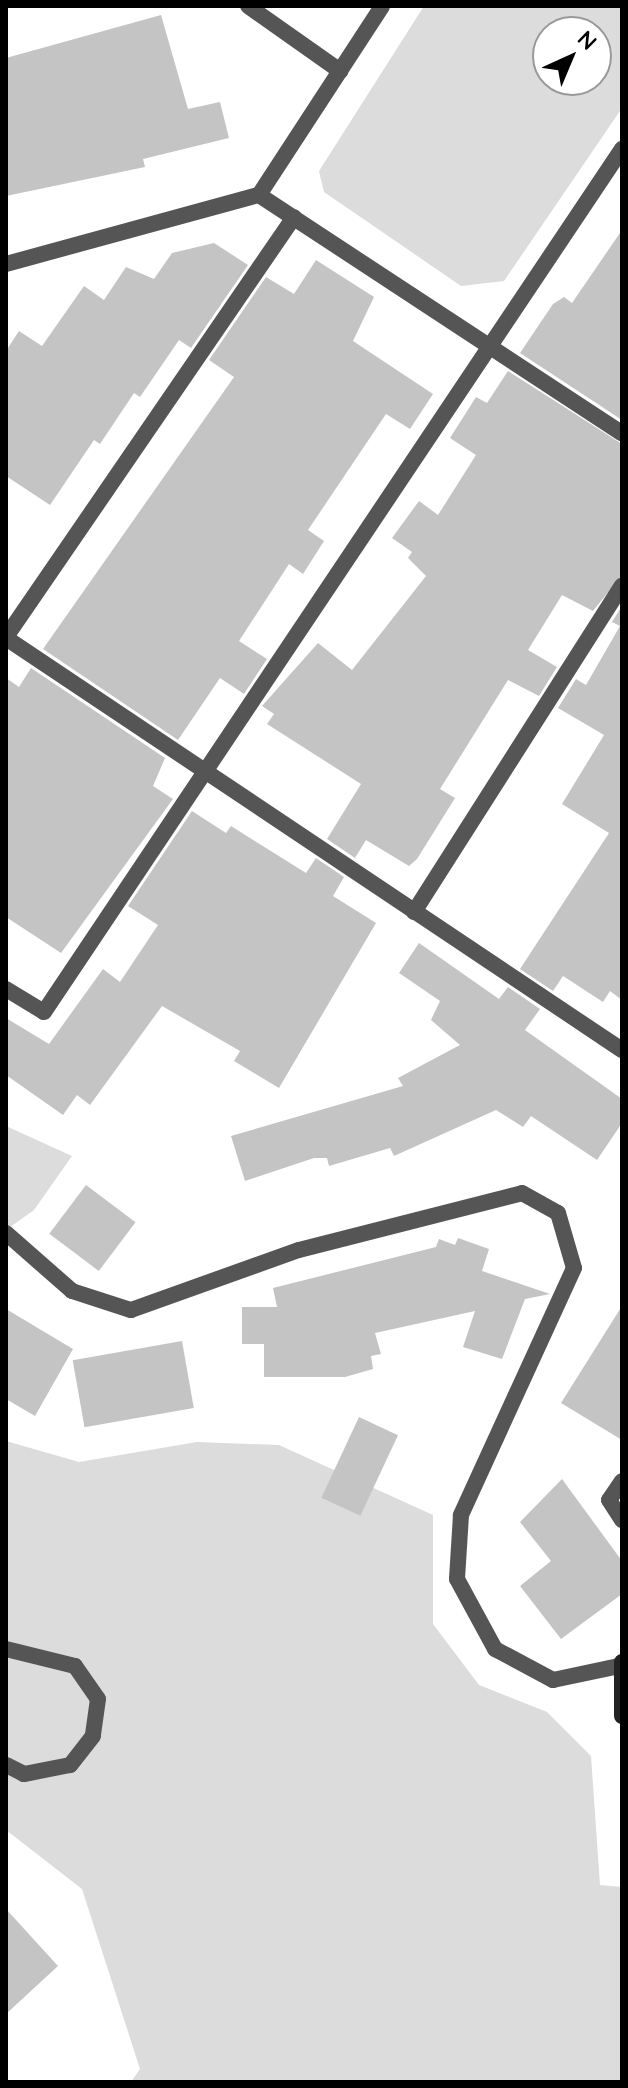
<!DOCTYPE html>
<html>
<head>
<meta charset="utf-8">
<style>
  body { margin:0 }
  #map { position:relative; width:628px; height:2088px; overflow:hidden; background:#fff; font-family:Quicksand,sans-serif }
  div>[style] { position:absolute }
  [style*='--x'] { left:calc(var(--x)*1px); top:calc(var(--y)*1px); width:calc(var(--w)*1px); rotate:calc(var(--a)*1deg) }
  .green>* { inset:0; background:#dcdcdc }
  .building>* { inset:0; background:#c4c4c4; transform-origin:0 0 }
  .street>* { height:16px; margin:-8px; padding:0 8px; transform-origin:8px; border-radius:8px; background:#555 }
  .secondary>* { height:16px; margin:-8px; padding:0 8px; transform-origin:8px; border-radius:8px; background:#222 }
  span { translate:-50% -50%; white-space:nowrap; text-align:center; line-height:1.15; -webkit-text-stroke:6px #fff; paint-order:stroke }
  .frame { position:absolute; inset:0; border:8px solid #000; pointer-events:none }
  .north { position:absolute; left:532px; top:16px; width:80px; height:80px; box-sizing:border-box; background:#fff; border:2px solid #999; border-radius:50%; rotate:44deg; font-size:22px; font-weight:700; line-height:32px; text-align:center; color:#000 }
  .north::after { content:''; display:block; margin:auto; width:28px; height:36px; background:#000; clip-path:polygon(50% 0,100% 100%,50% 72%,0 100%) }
</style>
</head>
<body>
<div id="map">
  <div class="green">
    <i style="clip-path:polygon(evenodd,424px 6px,622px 6px,622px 108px,504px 281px,461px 286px,324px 192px,319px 171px,424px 6px,548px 32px,596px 32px,596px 80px,548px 80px,548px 32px)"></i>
    <i style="clip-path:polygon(6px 1126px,72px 1156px,34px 1210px,6px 1230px)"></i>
    <i style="clip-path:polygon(6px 1441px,79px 1462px,197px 1442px,279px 1445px,433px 1515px,433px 1624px,479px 1685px,547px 1712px,591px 1756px,600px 1885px,622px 1887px,622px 2082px,131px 2082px,140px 2069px,82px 1889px,6px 1830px)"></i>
  </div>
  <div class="building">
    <i style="clip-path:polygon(161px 15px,188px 109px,220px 102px,229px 138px,143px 159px,145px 167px,6px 196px,6px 58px)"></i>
    <i style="clip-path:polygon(622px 230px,622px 420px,520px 353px,553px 304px,564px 297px,572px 303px)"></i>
    <i style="clip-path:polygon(214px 243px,248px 265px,191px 348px,179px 340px,140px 397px,134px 393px,100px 444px,94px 440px,50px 505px,6px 476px,6px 351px,19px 331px,42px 346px,84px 286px,104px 300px,126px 267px,154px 279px,172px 253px)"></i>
    <i style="clip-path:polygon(316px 260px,374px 297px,353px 341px,433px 394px,410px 429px,386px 414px,308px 530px,324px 541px,303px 574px,289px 564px,239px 641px,267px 659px,244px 694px,220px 678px,178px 740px,43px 649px,234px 377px,209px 360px,266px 277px,294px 294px)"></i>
    <i style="clip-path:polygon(508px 371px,622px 444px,622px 575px,593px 611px,562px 595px,528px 650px,557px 667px,539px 696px,508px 680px,440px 789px,455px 798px,417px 859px,409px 866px,366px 840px,355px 858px,327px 839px,361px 784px,267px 724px,274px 714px,262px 706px,318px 643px,352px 670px,426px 576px,408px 558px,412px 552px,392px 538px,419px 501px,438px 515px,476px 455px,450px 438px,476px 397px,487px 403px)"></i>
    <i style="clip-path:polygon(622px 606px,622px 1000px,610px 991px,603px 1002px,563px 976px,553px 991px,520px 969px,609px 833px,562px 804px,604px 735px,558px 708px,576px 679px,586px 685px,620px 626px,612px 622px)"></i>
    <i style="clip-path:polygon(31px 668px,165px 758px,153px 786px,173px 799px,61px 953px,6px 917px,6px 678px,19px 687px)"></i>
    <i style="clip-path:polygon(192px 811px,226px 833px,231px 826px,306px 873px,316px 858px,344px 877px,333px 896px,376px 923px,279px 1088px,234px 1061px,240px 1051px,162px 1006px,90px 1105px,77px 1095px,63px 1115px,6px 1075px,6px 1018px,49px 1044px,103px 969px,120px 982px,158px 925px,128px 906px)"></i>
    <i style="clip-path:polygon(419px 943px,499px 999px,508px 987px,540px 1009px,525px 1030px,622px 1099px,622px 1123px,597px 1160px,531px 1116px,523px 1127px,496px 1110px,394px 1156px,390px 1148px,329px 1166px,327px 1158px,314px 1158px,245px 1181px,231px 1136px,403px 1086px,398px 1078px,460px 1045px,431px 1020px,440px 1001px,399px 973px)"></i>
    <i style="left:86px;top:1185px;width:62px;height:61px;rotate:37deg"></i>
    <i style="clip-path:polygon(458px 1238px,489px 1249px,482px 1271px,550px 1294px,525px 1299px,502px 1359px,463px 1347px,475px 1311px,375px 1333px,381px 1354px,371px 1356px,373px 1369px,345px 1377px,264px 1377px,264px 1344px,242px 1344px,242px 1307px,277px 1307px,273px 1288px,436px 1247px,439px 1239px,455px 1245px)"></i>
    <i style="clip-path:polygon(622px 1306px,622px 1440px,561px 1403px)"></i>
    <i style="clip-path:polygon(6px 1309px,73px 1349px,35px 1416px,6px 1399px)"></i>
    <i style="left:182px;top:1341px;width:68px;height:111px;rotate:80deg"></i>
    <i style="left:359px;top:1417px;width:43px;height:89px;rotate:25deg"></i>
    <i style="clip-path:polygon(562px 1479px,622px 1561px,622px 1594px,561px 1639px,520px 1586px,551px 1561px,520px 1522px)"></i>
    <i style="clip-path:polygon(6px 1909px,58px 1966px,6px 2014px)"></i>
  </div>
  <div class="street">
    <i style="--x:248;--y:6;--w:113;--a:35.2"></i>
    <i style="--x:259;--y:195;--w:434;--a:33.3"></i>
    <i style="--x:6;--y:264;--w:262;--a:-15.3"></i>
    <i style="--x:259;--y:195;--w:225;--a:-56.9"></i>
    <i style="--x:6;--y:637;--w:509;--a:-55.56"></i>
    <i style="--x:6;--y:638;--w:741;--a:33.78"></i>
    <i style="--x:414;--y:912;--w:387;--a:-57.5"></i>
    <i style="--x:6;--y:989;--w:44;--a:31.2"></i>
    <i style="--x:44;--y:1012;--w:1039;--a:-56.19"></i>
    <i style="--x:6;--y:1233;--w:88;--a:41.3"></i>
    <i style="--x:72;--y:1291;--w:62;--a:17.9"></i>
    <i style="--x:131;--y:1310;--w:178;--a:-19.7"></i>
    <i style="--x:299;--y:1250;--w:230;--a:-14.3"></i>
    <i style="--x:522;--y:1193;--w:41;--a:29.1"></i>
    <i style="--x:558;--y:1213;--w:57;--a:73.8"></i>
    <i style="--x:574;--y:1268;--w:272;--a:114.6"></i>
    <i style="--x:461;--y:1515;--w:64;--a:93.6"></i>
    <i style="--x:457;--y:1579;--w:80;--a:61.5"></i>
    <i style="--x:495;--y:1649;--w:66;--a:28.1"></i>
    <i style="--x:553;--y:1680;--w:67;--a:-12"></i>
    <i style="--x:622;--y:1481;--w:23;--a:124"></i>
    <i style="--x:609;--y:1500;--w:24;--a:57"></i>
    <i style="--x:6;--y:1649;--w:71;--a:13.8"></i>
    <i style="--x:75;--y:1666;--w:40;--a:55.1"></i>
    <i style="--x:98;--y:1699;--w:37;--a:98"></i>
    <i style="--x:93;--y:1736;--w:37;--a:128"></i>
    <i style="--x:70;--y:1765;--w:47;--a:168.9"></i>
    <i style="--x:24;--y:1774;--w:20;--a:-153"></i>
  </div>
  <div class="secondary">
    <i style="--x:622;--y:1662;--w:54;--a:90"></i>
  </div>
  <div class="frame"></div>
  <div class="north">N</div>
</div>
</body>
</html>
